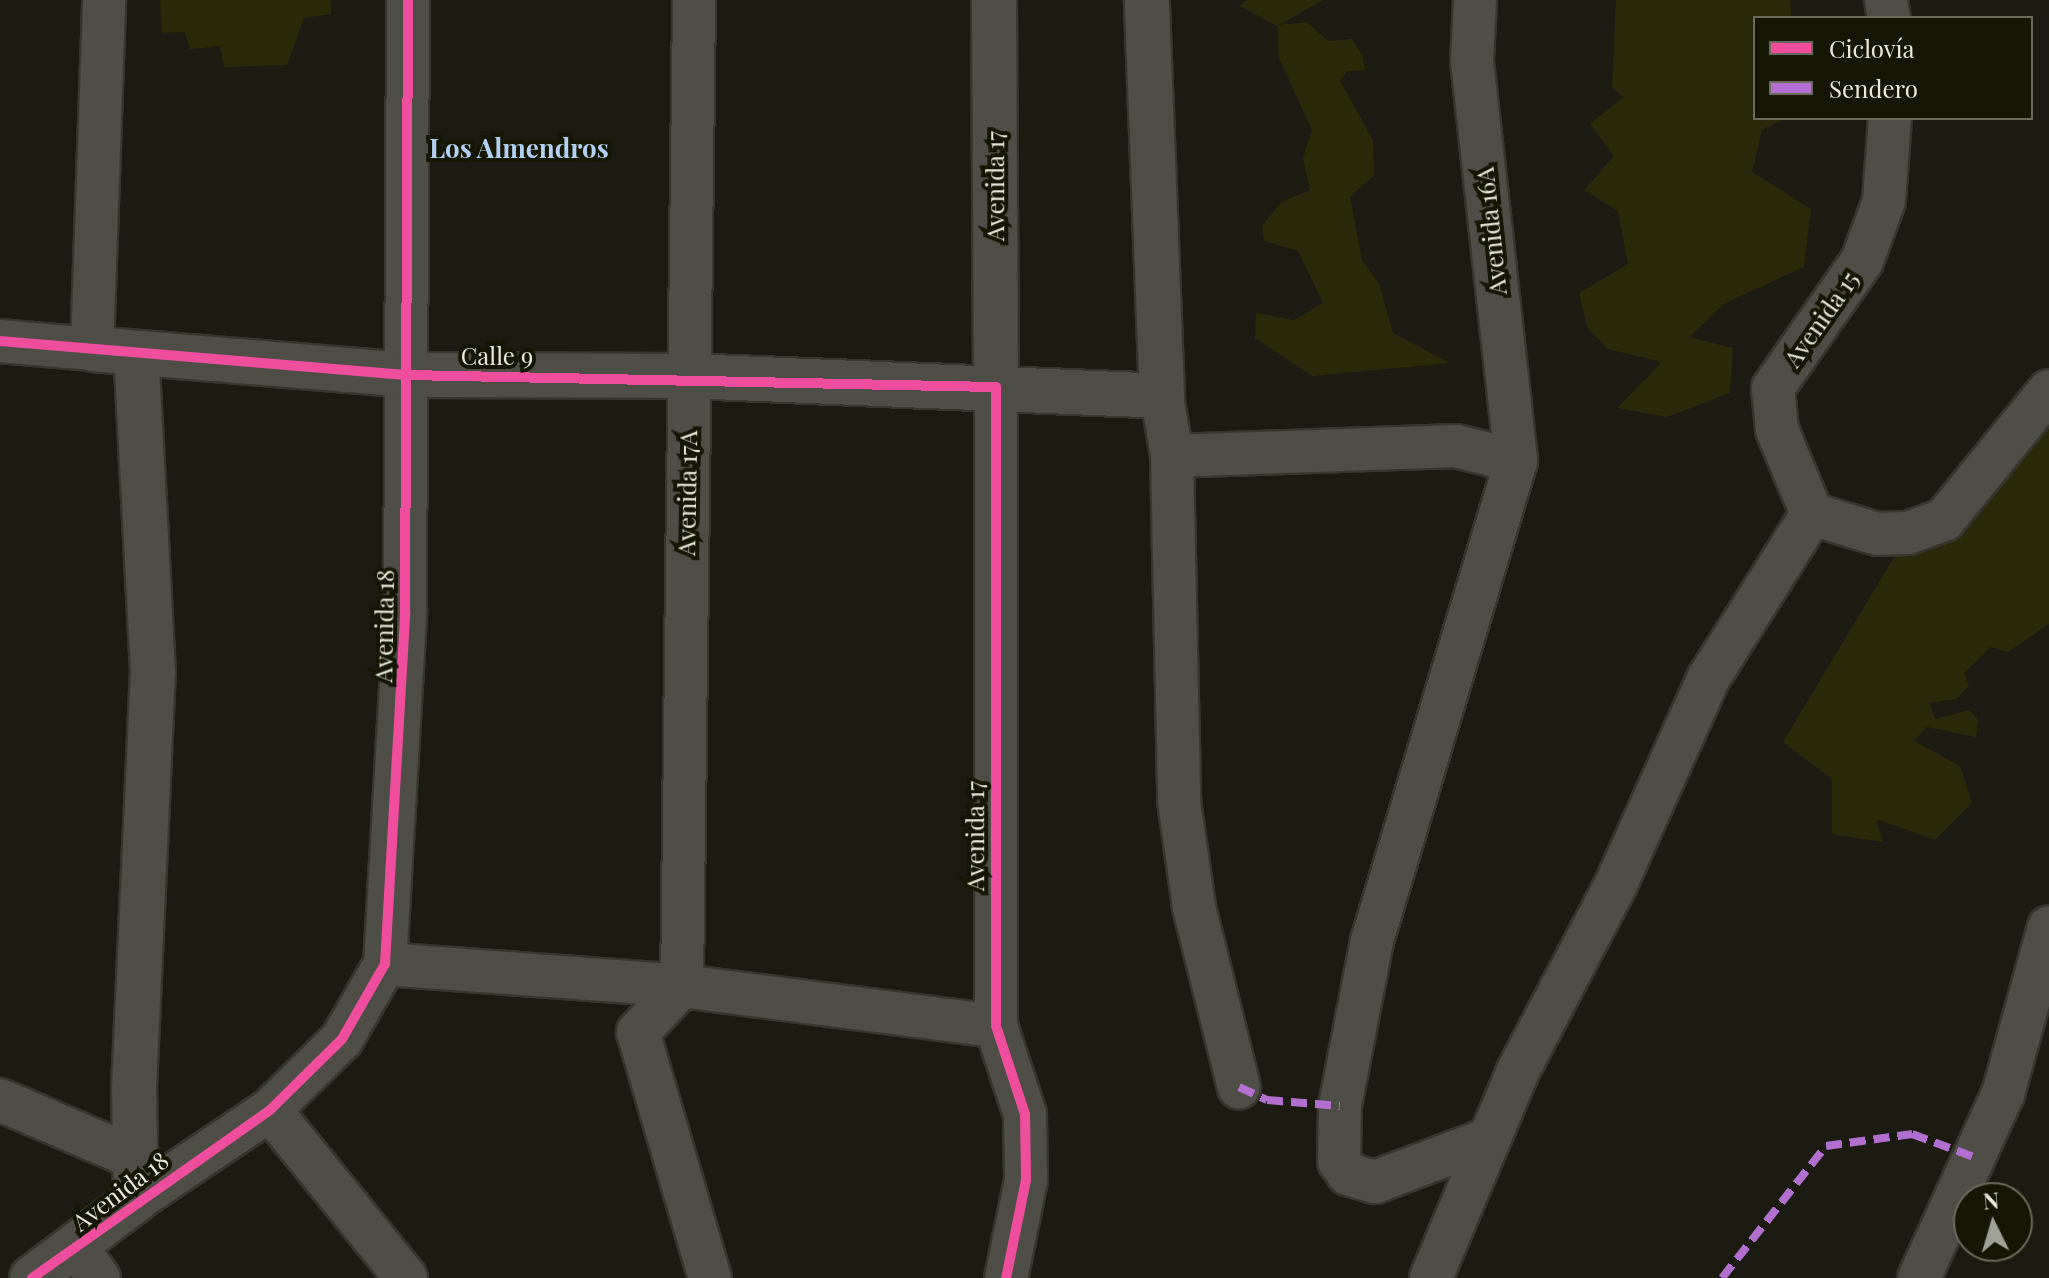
<!DOCTYPE html>
<html>
<head>
<meta charset="utf-8">
<style>
  body { margin:0 }
  #map { position:relative; width:2049px; height:1278px; overflow:hidden; background:#1b1b11; font-family:"Playfair Display",serif }
  div>[style] { position:absolute }
  [style*='--x'] { left:calc(var(--x)*1px); top:calc(var(--y)*1px); width:calc(var(--w)*1px); rotate:calc(var(--a)*1deg) }
  .green>* { inset:0; background:#2a2a0a }
  .roads { filter:drop-shadow(2px 0 #36362f) drop-shadow(-2px 0 #36362f) drop-shadow(0 2px #36362f) drop-shadow(0 -2px #36362f) }
  .street>* { height:42px; margin:-21px; padding:0 21px; transform-origin:21px; border-radius:21px; background:#4e4e47 }
  .secondary>* { height:44px; margin:-22px; padding:0 22px; transform-origin:22px; border-radius:22px; background:#4e4e47 }
  .quiet>* { height:8px; margin-top:-4px; transform-origin:0; background:repeating-linear-gradient(90deg,#b36fd0 0 16px,transparent 0 24px) }
  .cycleway>* { height:10px; margin:-5px; padding:0 5px; transform-origin:5px; border-radius:5px; background:#ef4d9e }
  span { translate:-50% -50%; white-space:nowrap; text-align:center; line-height:1.15; -webkit-text-stroke:8px #161605; paint-order:stroke }
  .street-label { font-size:24px; color:#e8e9dd }
  .neighbourhood-label { font-size:26px; color:#b1d0f3; font-weight:700 }
  .legend { position:absolute; left:1753px; top:16px; width:280px; height:104px; box-sizing:border-box; background:#161605; border:2px solid #6a6a5b; margin:0; padding:10px 14px; list-style:none; font-size:24px; color:#e8e9dd }
  .legend li { display:flex; align-items:center; gap:16px; height:40px }
  .legend b { width:40px; border:2px solid #6a6a5b }
  .north { position:absolute; left:1953px; top:1182px; width:80px; height:80px; box-sizing:border-box; background:#161605; border:2px solid #6a6a5b; border-radius:50%; rotate:355deg; font-size:22px; font-weight:700; line-height:32px; text-align:center; color:#e8e9dd }
  .north::after { content:''; display:block; margin:auto; width:28px; height:36px; background:#a0a196; clip-path:polygon(50% 0,100% 100%,50% 72%,0 100%) }
</style>
</head>
<body>
<div id="map">
  <div class="green">
    <i style="clip-path:polygon(160px 0,331px 0,331px 14px,304px 18px,287px 65px,224px 67px,220px 46px,190px 49px,185px 32px,162px 33px)"></i>
    <i style="clip-path:polygon(1247px 0,1323px 0,1279px 25px,1307px 22px,1328px 41px,1352px 39px,1363px 56px,1365px 70px,1347px 71px,1340px 81px,1373px 140px,1374px 175px,1350px 197px,1362px 260px,1379px 284px,1393px 333px,1450px 363px,1312px 376px,1255px 338px,1256px 313px,1294px 320px,1323px 303px,1298px 251px,1264px 241px,1262px 226px,1281px 202px,1310px 190px,1303px 158px,1312px 130px,1279px 58px,1277px 26px,1240px 6px)"></i>
    <i style="clip-path:polygon(1616px 0,1790px 0,1791px 18px,1755px 18px,1755px 118px,1786px 118px,1762px 130px,1752px 172px,1811px 209px,1804px 267px,1725px 303px,1689px 337px,1733px 348px,1730px 393px,1667px 417px,1617px 408px,1662px 362px,1608px 349px,1587px 327px,1579px 293px,1628px 264px,1618px 211px,1584px 190px,1614px 156px,1590px 124px,1623px 97px,1612px 87px)"></i>
    <i style="clip-path:polygon(2049px 387px,2049px 624px,2008px 652px,1991px 647px,1964px 673px,1969px 686px,1956px 699px,1930px 703px,1935px 719px,1969px 710px,1978px 719px,1976px 737px,1927px 727px,1914px 741px,1960px 766px,1972px 803px,1935px 840px,1876px 819px,1883px 842px,1832px 834px,1832px 779px,1783px 742px,1899px 549px)"></i>
  </div>
  <div class="roads">
    <div class="street">
      <i style="--x:1475;--y:0;--w:61;--a:92.8"></i>
      <i style="--x:1472;--y:61;--w:402;--a:83.7"></i>
      <i style="--x:1516;--y:461;--w:501;--a:106.7"></i>
      <i style="--x:1372;--y:941;--w:168;--a:101"></i>
      <i style="--x:1340;--y:1106;--w:55;--a:91"></i>
      <i style="--x:1339;--y:1161;--w:16;--a:55"></i>
      <i style="--x:1348;--y:1174;--w:28;--a:17"></i>
      <i style="--x:1375;--y:1182;--w:119;--a:-20.7"></i>
      <i style="--x:1886;--y:0;--w:18;--a:81"></i>
      <i style="--x:0;--y:341;--w:92;--a:5"></i>
      <i style="--x:92;--y:349;--w:349;--a:-88"></i>
      <i style="--x:996;--y:387;--w:639;--a:90"></i>
      <i style="--x:996;--y:1026;--w:93;--a:71.8"></i>
      <i style="--x:1025;--y:1114;--w:66;--a:89.1"></i>
      <i style="--x:1026;--y:1180;--w:100;--a:101.5"></i>
      <i style="--x:1162;--y:396;--w:61;--a:80.5"></i>
      <i style="--x:1172;--y:456;--w:345;--a:88.8"></i>
      <i style="--x:1179;--y:801;--w:107;--a:81.9"></i>
      <i style="--x:1194;--y:907;--w:186;--a:76"></i>
      <i style="--x:1172;--y:456;--w:284;--a:-2"></i>
      <i style="--x:1456;--y:446;--w:62;--a:14"></i>
      <i style="--x:1812;--y:514;--w:91;--a:-112.6"></i>
      <i style="--x:1777;--y:430;--w:42;--a:-95.4"></i>
      <i style="--x:1773;--y:388;--w:155;--a:-55"></i>
      <i style="--x:1862;--y:261;--w:64;--a:-69.9"></i>
      <i style="--x:1884;--y:201;--w:83;--a:-85.9"></i>
      <i style="--x:1812;--y:514;--w:69;--a:16.9"></i>
      <i style="--x:1878;--y:534;--w:30;--a:-2"></i>
      <i style="--x:1908;--y:533;--w:38;--a:-20"></i>
      <i style="--x:1944;--y:520;--w:166;--a:-50.9"></i>
      <i style="--x:385;--y:964;--w:298;--a:4.2"></i>
      <i style="--x:682;--y:986;--w:317;--a:7.3"></i>
      <i style="--x:682;--y:986;--w:986;--a:-89.3"></i>
      <i style="--x:682;--y:986;--w:64;--a:133.7"></i>
      <i style="--x:638;--y:1032;--w:256;--a:73.7"></i>
      <i style="--x:0;--y:1100;--w:147;--a:23.2"></i>
      <i style="--x:270;--y:1110;--w:216;--a:51"></i>
      <i style="--x:136;--y:1200;--w:161;--a:-33.9"></i>
      <i style="--x:270;--y:1110;--w:101;--a:-44.6"></i>
      <i style="--x:342;--y:1039;--w:86;--a:-60.2"></i>
      <i style="--x:385;--y:964;--w:352;--a:-86.7"></i>
      <i style="--x:405;--y:613;--w:613;--a:-89.72"></i>
      <i style="--x:77;--y:1248;--w:37;--a:54"></i>
      <i style="--x:1431;--y:1278;--w:225;--a:-67.2"></i>
      <i style="--x:1518;--y:1071;--w:211;--a:-62.3"></i>
      <i style="--x:1616;--y:884;--w:225;--a:-65.8"></i>
      <i style="--x:1708;--y:679;--w:195;--a:-57.8"></i>
      <i style="--x:1919;--y:1278;--w:202;--a:-65.5"></i>
      <i style="--x:2003;--y:1094;--w:173;--a:-74.6"></i>
    </div>
    <div class="secondary">
      <i style="--x:994;--y:0;--w:387;--a:89.7"></i>
      <i style="--x:92;--y:349;--w:316;--a:4.7"></i>
      <i style="--x:407;--y:375;--w:282;--a:0.2"></i>
      <i style="--x:689;--y:376;--w:473;--a:2.4"></i>
      <i style="--x:1162;--y:396;--w:396;--a:-92.2"></i>
      <i style="--x:32;--y:1278;--w:130;--a:-36.9"></i>
      <i style="--x:136;--y:1200;--w:112;--a:-91"></i>
      <i style="--x:134;--y:1088;--w:415;--a:-87.4"></i>
      <i style="--x:153;--y:673;--w:320;--a:-93"></i>
    </div>
  </div>
  <div class="quiet">
    <i style="--x:1239;--y:1087;--w:31;--a:25"></i>
    <i style="--x:1267;--y:1100;--w:73;--a:4.7"></i>
    <i style="--x:1722;--y:1278;--w:168;--a:-51.8"></i>
    <i style="--x:1826;--y:1146;--w:87;--a:-7.9"></i>
    <i style="--x:1912;--y:1134;--w:66;--a:20.4"></i>
  </div>
  <div class="cycleway">
    <i style="--x:0;--y:341;--w:408;--a:4.8"></i>
    <i style="--x:407;--y:375;--w:589;--a:1.17"></i>
    <i style="--x:996;--y:387;--w:639;--a:90"></i>
    <i style="--x:996;--y:1026;--w:93;--a:71.8"></i>
    <i style="--x:1025;--y:1114;--w:66;--a:89.1"></i>
    <i style="--x:1026;--y:1180;--w:100;--a:101.5"></i>
    <i style="--x:32;--y:1278;--w:291;--a:-35.2"></i>
    <i style="--x:270;--y:1110;--w:101;--a:-44.6"></i>
    <i style="--x:342;--y:1039;--w:86;--a:-60.2"></i>
    <i style="--x:385;--y:964;--w:352;--a:-86.7"></i>
    <i style="--x:405;--y:613;--w:613;--a:-89.72"></i>
  </div>
  <div class="street-label">
    <span style="left:995px;top:186px;rotate:-90deg">Avenida 17</span>
    <span style="left:1491px;top:231px;rotate:-96deg">Avenida 16A</span>
    <span style="left:1821px;top:319px;rotate:-55deg">Avenida 15</span>
    <span style="left:497px;top:356px">Calle 9</span>
    <span style="left:687px;top:493px;rotate:-89deg">Avenida 17A</span>
    <span style="left:384px;top:626px;rotate:-89deg">Avenida 18</span>
    <span style="left:975px;top:836px;rotate:-90deg">Avenida 17</span>
    <span style="left:120px;top:1191px;rotate:-37deg">Avenida 18</span>
  </div>
  <div class="neighbourhood-label">
    <span style="left:519px;top:148px">Los Almendros</span>
  </div>
  <ul class="legend">
  <li><b style="height:10px;background:#ef4d9e"></b>Ciclovía</li>
  <li><b style="height:10px;background:#b36fd0"></b>Sendero</li>
  </ul>
  <div class="north">N</div>
</div>
</body>
</html>
